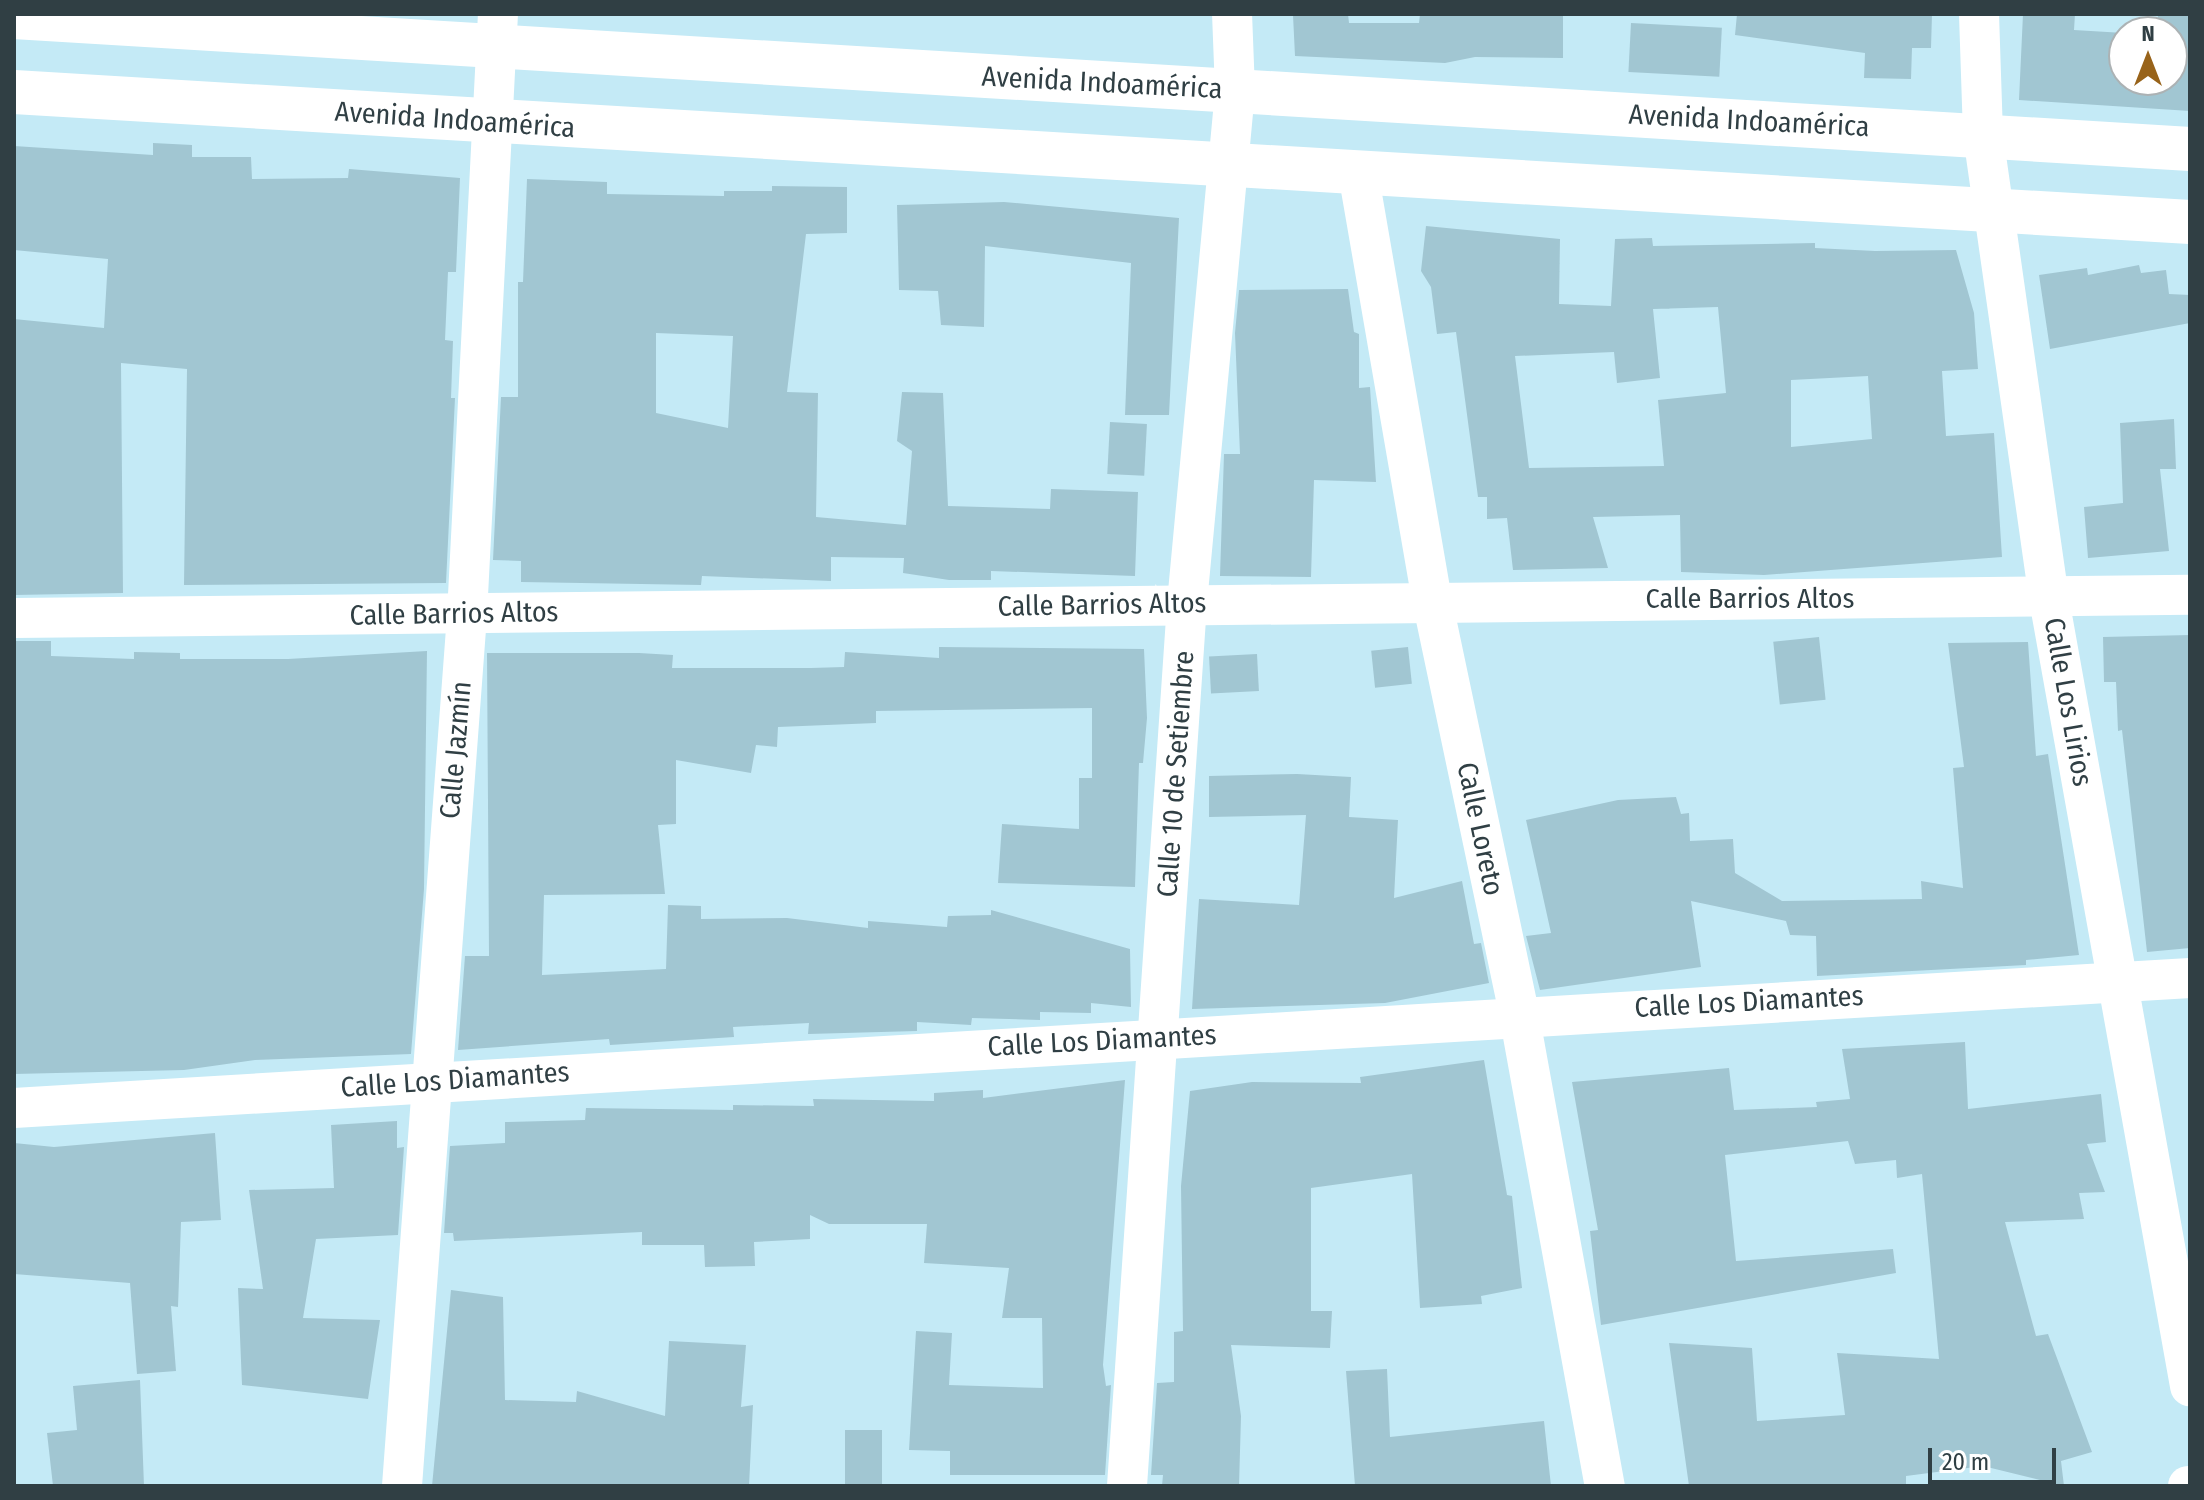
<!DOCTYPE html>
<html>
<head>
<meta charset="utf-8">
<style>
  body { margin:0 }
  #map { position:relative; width:2204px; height:1500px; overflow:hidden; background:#c4eaf6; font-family:"Fira Sans Condensed",sans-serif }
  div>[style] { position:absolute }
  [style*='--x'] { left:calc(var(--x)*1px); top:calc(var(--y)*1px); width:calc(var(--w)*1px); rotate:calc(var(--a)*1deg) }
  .building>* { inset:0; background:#a1c6d2; transform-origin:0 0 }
  .minor>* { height:40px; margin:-20px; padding:0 20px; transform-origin:20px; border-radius:20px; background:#fff }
  .tertiary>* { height:44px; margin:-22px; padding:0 22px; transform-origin:22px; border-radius:22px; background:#fff }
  span { translate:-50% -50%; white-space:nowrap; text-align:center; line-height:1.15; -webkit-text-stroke:6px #fff; paint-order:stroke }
  .street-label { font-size:28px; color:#303f44 }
  .frame { position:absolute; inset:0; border:16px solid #303f44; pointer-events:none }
  .north { position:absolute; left:2108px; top:16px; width:80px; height:80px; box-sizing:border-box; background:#fff; border:2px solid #acb2b4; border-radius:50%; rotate:0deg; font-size:22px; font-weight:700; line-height:32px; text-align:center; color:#303f44 }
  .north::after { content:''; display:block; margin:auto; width:28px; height:36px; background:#98631a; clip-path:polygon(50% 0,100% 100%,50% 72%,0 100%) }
  .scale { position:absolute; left:1928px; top:1448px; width:128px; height:36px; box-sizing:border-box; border:4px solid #303f44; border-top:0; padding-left:10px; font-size:24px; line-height:28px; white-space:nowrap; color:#303f44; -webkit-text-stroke:6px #fff; paint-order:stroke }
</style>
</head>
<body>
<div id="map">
  <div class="building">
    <i style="clip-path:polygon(1348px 14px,1349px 23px,1419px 23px,1420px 14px,1563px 14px,1563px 58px,1475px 57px,1445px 63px,1295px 56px,1293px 15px)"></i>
    <i style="clip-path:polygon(1737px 14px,1932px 14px,1931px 48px,1912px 48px,1911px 79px,1864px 78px,1865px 53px,1735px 35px)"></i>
    <i style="clip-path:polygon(2023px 14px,2075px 14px,2074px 30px,2124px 33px,2124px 80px,2172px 80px,2172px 32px,2157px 32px,2158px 14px,2190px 14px,2190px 111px,2019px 100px)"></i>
    <i style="left:1631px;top:23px;width:91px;height:49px;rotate:3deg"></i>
    <i style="clip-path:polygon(153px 143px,192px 145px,192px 157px,251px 157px,252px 179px,348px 178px,349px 169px,460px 178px,456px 272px,448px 272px,445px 340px,453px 341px,451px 398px,455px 398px,446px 583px,184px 585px,187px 369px,121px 363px,123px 593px,14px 595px,14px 319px,104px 328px,108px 259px,14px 250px,14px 146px,153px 155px)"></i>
    <i style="clip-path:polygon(evenodd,527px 179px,607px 182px,607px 194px,724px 196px,724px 191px,772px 191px,772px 186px,847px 187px,847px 233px,806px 234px,787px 392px,818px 393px,816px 517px,906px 525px,912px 451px,897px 441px,902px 392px,943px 393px,948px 506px,1050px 509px,1051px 489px,1138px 492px,1135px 576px,991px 571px,991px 580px,949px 580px,903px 573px,904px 558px,831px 557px,831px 581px,702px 576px,701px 585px,521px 582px,521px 561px,493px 560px,501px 397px,518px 397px,518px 282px,523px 282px,527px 179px,656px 333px,733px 336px,728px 428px,656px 413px,656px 333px)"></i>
    <i style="clip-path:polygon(1004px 202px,1179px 218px,1169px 415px,1125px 415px,1131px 263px,985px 246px,984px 327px,941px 325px,938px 291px,899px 290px,897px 205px)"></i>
    <i style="clip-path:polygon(evenodd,1426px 226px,1560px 239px,1559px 304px,1611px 306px,1615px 239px,1652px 238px,1653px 246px,1815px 243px,1815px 248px,1875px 251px,1956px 250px,1974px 313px,1978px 369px,1942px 371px,1946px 436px,1994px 433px,2002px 557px,1764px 575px,1681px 572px,1680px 515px,1593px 517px,1608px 568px,1513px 570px,1507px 518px,1487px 519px,1487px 497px,1478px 497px,1456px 332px,1437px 334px,1431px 287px,1421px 271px,1426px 226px,1718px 307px,1726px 393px,1658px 400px,1664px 466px,1529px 468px,1515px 356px,1614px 352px,1617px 383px,1660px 378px,1653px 309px,1718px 307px,1426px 226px,1868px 376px,1872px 439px,1791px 447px,1791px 380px,1868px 376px)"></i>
    <i style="clip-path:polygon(2139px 265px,2141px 273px,2166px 270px,2169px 294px,2190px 295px,2190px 323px,2050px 349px,2039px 275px,2087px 268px,2088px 275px)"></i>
    <i style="clip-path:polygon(1348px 289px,1354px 332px,1359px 334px,1359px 388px,1370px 387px,1376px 482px,1314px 480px,1311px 577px,1220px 576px,1224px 454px,1240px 454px,1235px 333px,1239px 290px)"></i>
    <i style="clip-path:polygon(2174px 419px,2176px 469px,2160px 469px,2169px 551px,2088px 558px,2084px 507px,2123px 503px,2120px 423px)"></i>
    <i style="left:1110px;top:422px;width:37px;height:52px;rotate:3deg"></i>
    <i style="clip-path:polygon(2190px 635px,2190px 948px,2147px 952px,2122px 730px,2118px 731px,2116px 682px,2104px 682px,2103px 637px)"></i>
    <i style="left:1819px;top:637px;width:63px;height:46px;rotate:84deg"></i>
    <i style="clip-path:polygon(14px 641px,51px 641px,51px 656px,134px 659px,134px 652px,180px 653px,180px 659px,288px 659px,427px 651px,424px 889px,411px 1054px,255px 1060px,184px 1070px,14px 1074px)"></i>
    <i style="clip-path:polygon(2028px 642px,2036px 756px,2048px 754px,2079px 955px,2026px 960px,2026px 965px,1817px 976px,1816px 936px,1790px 935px,1786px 921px,1691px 901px,1701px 967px,1540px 990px,1526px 936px,1551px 933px,1526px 820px,1618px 800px,1676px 797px,1681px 814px,1689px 813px,1690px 841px,1733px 839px,1735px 873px,1782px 901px,1922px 899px,1921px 881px,1963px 888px,1953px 768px,1964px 767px,1948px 643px)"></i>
    <i style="clip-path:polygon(939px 647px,1144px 649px,1147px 718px,1143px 763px,1139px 763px,1135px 887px,998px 883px,1002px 824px,1079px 829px,1079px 778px,1092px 778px,1092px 708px,876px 711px,876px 723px,778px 727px,777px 747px,756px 745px,751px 773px,676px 760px,676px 824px,658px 825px,665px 894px,544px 895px,542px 975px,666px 969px,668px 905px,701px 906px,701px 919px,787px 918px,868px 928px,868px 921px,947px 927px,948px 916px,991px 915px,991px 910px,1130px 949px,1131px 1007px,1091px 1003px,1091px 1013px,1040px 1012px,1040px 1020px,972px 1018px,971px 1025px,917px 1022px,917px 1031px,808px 1034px,809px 1023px,733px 1027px,734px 1037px,610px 1045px,609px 1039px,458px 1050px,465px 956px,489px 956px,487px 653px,639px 653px,673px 655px,672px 668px,811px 668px,844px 667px,845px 652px,939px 658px)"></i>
    <i style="left:1408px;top:647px;width:37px;height:37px;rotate:84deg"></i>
    <i style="left:1257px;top:654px;width:37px;height:48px;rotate:87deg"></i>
    <i style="clip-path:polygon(1297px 774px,1351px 777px,1349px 817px,1398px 820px,1394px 898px,1462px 881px,1474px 944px,1481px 943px,1489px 983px,1385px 1003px,1192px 1009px,1199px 899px,1299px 905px,1306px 815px,1209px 817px,1209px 776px)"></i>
    <i style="clip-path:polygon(1965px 1042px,1968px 1109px,2101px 1094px,2106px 1142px,2087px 1144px,2105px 1192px,2079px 1193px,2084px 1219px,2005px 1222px,2036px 1336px,2048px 1334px,2092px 1452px,2061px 1461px,2064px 1486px,1983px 1466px,1906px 1476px,1906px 1486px,1689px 1486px,1669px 1343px,1752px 1348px,1757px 1421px,1845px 1415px,1837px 1353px,1939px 1359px,1922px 1174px,1897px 1178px,1896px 1160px,1855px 1164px,1848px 1141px,1725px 1155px,1736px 1261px,1893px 1249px,1896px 1273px,1601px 1325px,1590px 1231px,1598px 1230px,1572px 1082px,1729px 1068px,1734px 1110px,1817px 1107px,1816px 1102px,1850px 1099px,1842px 1049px)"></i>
    <i style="clip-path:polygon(1484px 1060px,1507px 1195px,1512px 1196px,1522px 1288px,1481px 1296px,1482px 1304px,1420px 1308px,1412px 1174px,1311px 1188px,1311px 1311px,1332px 1311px,1330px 1348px,1231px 1345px,1241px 1416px,1239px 1486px,1162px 1486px,1163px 1475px,1151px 1475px,1157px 1383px,1174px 1382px,1174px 1332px,1183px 1331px,1181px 1186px,1190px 1091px,1252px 1082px,1361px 1083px,1360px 1077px)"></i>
    <i style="clip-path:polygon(1125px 1080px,1103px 1365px,1106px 1386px,1111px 1385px,1105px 1475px,950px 1475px,950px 1451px,909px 1450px,916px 1331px,952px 1333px,949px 1385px,1043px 1388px,1042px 1318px,1002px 1318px,1009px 1268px,924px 1263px,927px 1224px,829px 1224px,810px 1215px,810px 1239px,754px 1242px,755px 1266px,705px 1267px,704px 1245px,642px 1245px,642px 1232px,454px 1241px,453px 1233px,444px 1233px,450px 1146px,505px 1143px,505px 1122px,585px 1120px,586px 1108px,733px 1110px,733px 1105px,814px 1106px,813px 1099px,934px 1101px,934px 1093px,983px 1090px,983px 1098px)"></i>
    <i style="clip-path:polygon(397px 1121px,397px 1148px,404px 1147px,398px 1235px,316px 1239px,303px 1318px,380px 1320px,368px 1399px,242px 1385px,238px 1288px,263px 1289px,249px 1190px,334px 1188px,331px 1125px)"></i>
    <i style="clip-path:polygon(215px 1133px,221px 1220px,181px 1222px,178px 1307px,171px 1306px,176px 1371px,137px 1374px,130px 1283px,14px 1274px,14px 1143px,54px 1147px)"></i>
    <i style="clip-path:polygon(451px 1290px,503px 1297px,505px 1400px,576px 1402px,577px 1391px,665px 1416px,669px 1341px,746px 1345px,741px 1407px,753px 1405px,749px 1486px,432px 1486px)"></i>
    <i style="clip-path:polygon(1387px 1369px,1390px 1437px,1544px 1421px,1551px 1486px,1355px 1486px,1346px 1371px)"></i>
    <i style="clip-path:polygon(140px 1380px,144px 1486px,53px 1486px,47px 1433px,77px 1430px,73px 1386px)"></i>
    <i style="left:845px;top:1430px;width:37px;height:56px"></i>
  </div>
  <div class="minor">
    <i style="--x:1979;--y:14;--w:121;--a:88.1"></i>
    <i style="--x:1983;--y:135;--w:469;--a:81.9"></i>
    <i style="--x:2049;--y:599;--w:800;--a:79.84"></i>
    <i style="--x:1358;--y:172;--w:434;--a:80.2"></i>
    <i style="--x:1432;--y:600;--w:423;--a:78.1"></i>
    <i style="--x:1519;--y:1014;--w:480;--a:79.7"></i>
    <i style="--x:14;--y:618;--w:2176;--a:-0.61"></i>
    <i style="--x:14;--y:1108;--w:2180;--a:-3.42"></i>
    <i style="--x:402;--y:1486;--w:873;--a:-85.73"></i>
    <i style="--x:467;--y:615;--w:602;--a:-87.05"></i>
    <i style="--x:1127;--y:1486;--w:885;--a:-86.11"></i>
    <i style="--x:1187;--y:603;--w:514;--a:-84.64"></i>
    <i style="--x:1235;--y:91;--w:77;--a:-92.2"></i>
    <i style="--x:2188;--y:1486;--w:2;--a:0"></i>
  </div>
  <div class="tertiary">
    <i style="--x:14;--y:17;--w:2180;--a:3.47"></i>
    <i style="--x:14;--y:92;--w:2180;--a:3.42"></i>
  </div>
  <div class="street-label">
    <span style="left:1102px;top:83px;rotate:3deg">Avenida Indoamérica</span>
    <span style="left:455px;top:120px;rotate:4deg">Avenida Indoamérica</span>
    <span style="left:1749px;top:121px;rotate:3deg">Avenida Indoamérica</span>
    <span style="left:1750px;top:599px">Calle Barrios Altos</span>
    <span style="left:1102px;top:605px;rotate:-1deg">Calle Barrios Altos</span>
    <span style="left:454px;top:614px;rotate:-1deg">Calle Barrios Altos</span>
    <span style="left:2068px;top:702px;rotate:80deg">Calle Los Lirios</span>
    <span style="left:456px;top:750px;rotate:-85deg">Calle Jazmín</span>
    <span style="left:1176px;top:774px;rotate:-86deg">Calle 10 de Setiembre</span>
    <span style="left:1480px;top:829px;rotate:78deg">Calle Loreto</span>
    <span style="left:1749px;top:1002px;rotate:-3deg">Calle Los Diamantes</span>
    <span style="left:1102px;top:1041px;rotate:-3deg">Calle Los Diamantes</span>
    <span style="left:455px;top:1080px;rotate:-4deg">Calle Los Diamantes</span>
  </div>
  <div class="frame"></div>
  <div class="north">N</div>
  <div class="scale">20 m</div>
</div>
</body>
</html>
